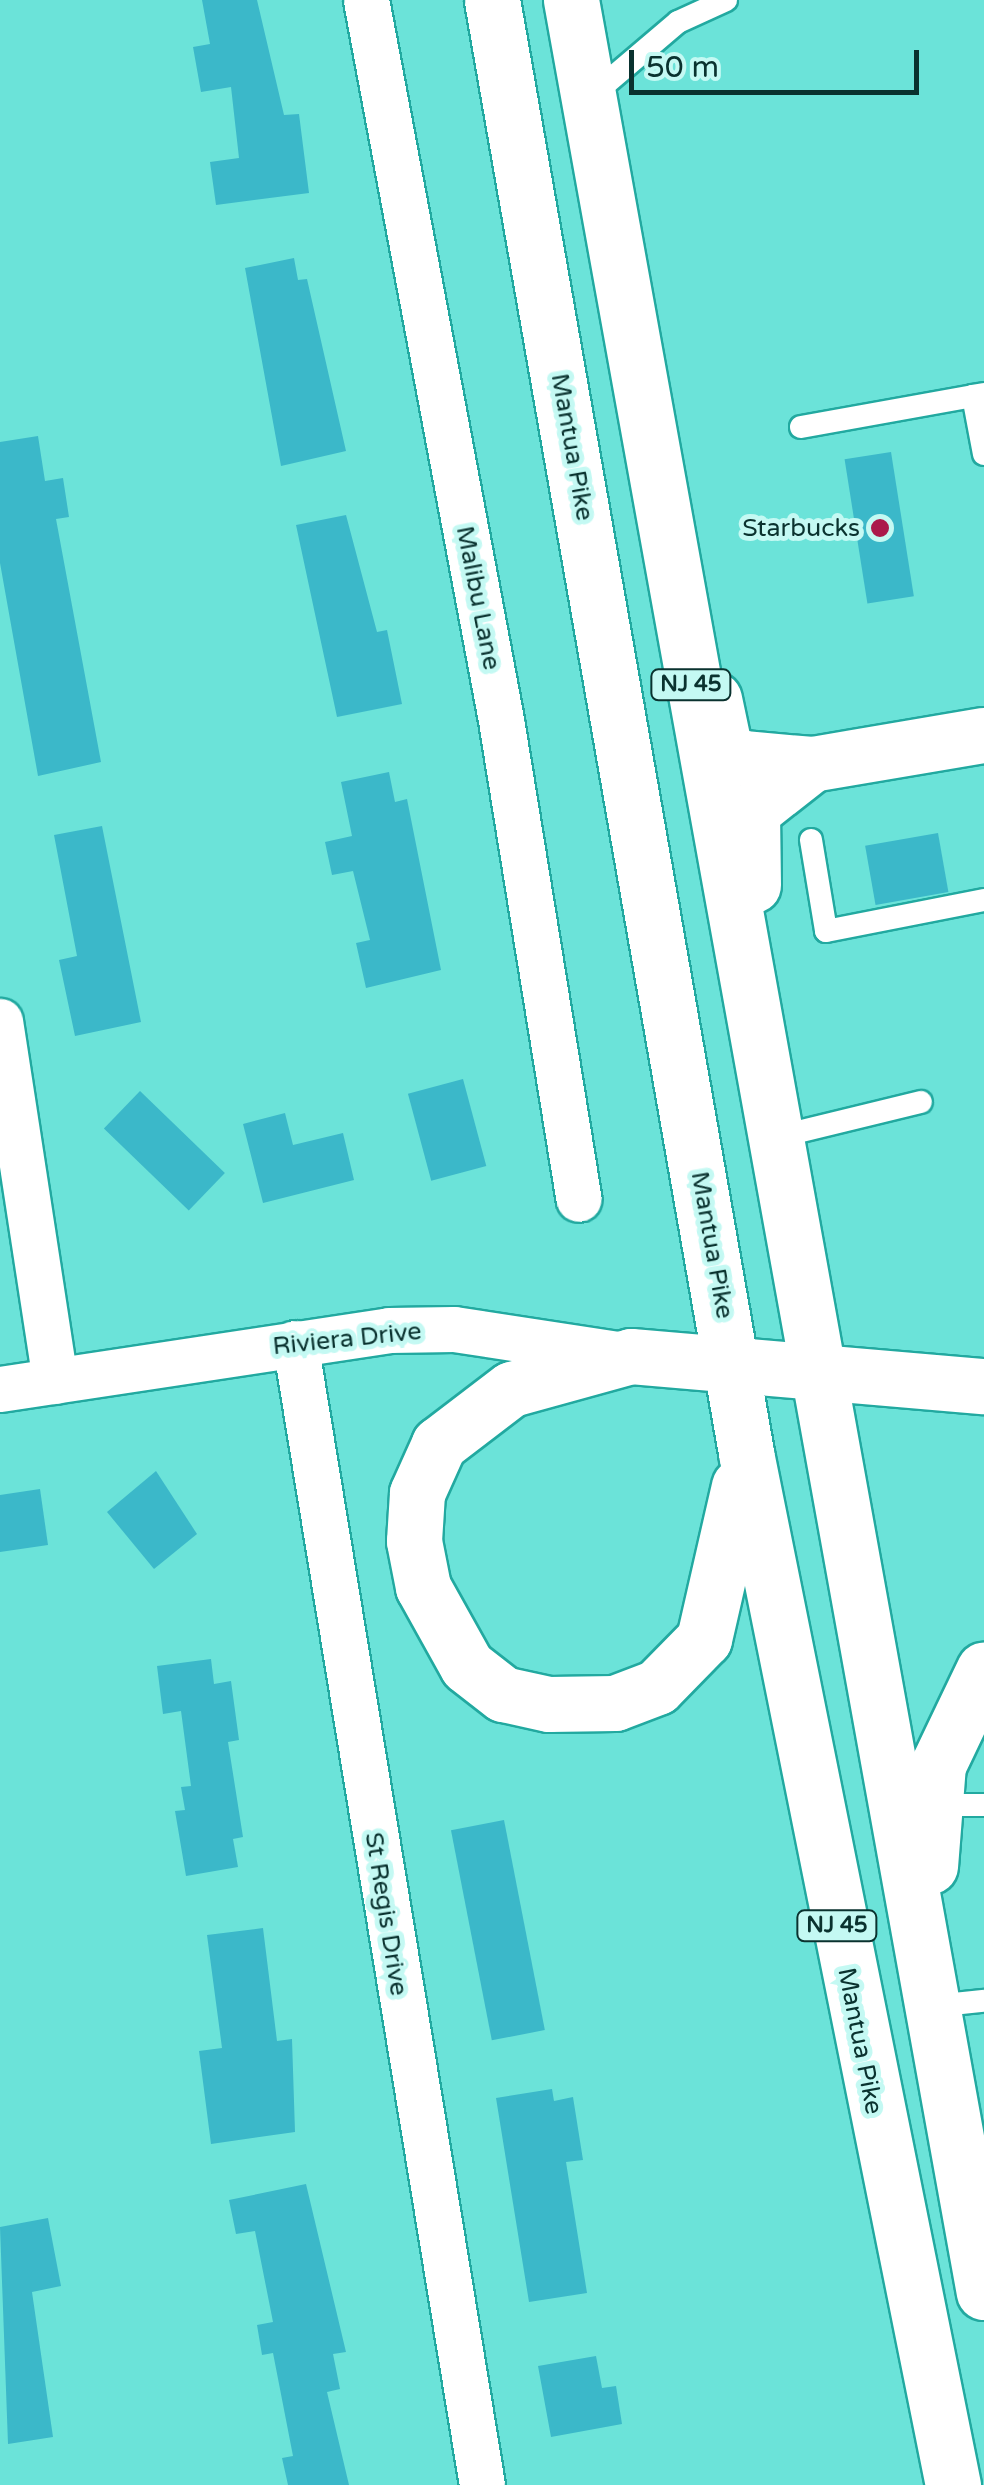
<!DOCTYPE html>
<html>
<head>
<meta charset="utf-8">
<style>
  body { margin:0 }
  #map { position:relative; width:984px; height:2485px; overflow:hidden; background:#6be3d9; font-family:"Varela Round",sans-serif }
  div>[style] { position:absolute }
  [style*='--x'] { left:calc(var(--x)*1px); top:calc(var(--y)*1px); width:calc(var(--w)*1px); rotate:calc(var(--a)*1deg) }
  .building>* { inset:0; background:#3bb8c9; transform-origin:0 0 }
  .roads { filter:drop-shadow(2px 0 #22a9a0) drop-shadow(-2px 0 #22a9a0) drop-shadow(0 2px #22a9a0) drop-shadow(0 -2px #22a9a0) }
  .service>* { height:22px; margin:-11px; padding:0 11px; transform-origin:11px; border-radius:11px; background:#fff }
  .minor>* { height:45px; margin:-22.5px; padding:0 22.5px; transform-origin:22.5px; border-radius:22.5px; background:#fff }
  .tertiary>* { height:55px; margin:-27.5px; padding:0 27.5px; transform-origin:27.5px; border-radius:27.5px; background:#fff }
  .primary>* { height:55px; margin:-27.5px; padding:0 27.5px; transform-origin:27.5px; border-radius:27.5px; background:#fff }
  .dots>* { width:28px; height:28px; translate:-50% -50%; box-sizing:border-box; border:5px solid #c4f9f3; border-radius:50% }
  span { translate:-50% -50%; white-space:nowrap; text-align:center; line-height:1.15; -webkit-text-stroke:10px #c4f9f3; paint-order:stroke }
  .shield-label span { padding:2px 8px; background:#c4f9f3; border:2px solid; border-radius:8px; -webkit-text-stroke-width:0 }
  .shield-label { font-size:22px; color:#0a322f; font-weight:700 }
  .street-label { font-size:25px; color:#0a322f }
  .poi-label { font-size:25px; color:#0a322f }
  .right { translate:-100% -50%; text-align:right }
  .scale { position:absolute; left:629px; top:50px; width:290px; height:45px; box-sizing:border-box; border:5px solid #0a322f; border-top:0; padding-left:12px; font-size:30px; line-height:35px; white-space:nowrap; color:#0a322f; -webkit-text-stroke:8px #c4f9f3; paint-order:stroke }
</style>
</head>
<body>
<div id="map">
  <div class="building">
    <i style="clip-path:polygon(202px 0,257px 0,284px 115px,299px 114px,309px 193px,216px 205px,210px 162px,239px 158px,231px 87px,201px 92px,193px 47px,210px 44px)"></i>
    <i style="clip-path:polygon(294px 258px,298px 280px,307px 279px,346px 451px,281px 466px,245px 268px)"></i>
    <i style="clip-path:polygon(38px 436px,45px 481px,63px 478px,69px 517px,56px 519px,101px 762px,38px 776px,0 563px,0 442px)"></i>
    <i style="left:891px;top:452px;width:146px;height:47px;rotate:81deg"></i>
    <i style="clip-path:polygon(346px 515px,377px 632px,387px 630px,402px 704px,337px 717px,296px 525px)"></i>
    <i style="clip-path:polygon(389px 772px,395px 802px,407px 799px,441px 970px,366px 988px,356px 943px,370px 940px,353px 871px,332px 875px,325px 842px,352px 836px,341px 782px)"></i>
    <i style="clip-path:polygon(102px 826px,141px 1022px,75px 1036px,59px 960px,77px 956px,54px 835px)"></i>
    <i style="left:938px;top:833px;width:60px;height:74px;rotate:80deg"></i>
    <i style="left:463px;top:1079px;width:90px;height:57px;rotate:75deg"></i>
    <i style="left:140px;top:1091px;width:118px;height:52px;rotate:44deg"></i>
    <i style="clip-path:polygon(285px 1113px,293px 1145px,343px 1133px,354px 1180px,263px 1203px,243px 1124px)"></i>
    <i style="clip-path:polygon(156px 1471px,197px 1534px,154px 1569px,107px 1512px)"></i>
    <i style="clip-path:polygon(40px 1489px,48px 1545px,0 1552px,0 1495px)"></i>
    <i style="clip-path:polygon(211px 1659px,214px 1684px,231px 1681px,239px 1740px,228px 1742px,243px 1837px,233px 1839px,238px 1867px,186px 1876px,175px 1811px,185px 1810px,181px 1787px,191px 1786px,181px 1711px,163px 1714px,157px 1666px)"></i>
    <i style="left:504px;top:1820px;width:214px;height:54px;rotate:79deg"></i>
    <i style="clip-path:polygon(263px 1928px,277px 2041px,292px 2039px,295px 2132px,211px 2144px,199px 2051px,222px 2048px,207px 1935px)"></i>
    <i style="clip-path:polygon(552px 2089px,554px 2101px,573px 2097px,583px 2160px,566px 2162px,587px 2293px,529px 2302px,496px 2098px)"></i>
    <i style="clip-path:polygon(306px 2184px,346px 2352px,333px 2354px,340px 2389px,327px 2392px,349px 2485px,288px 2485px,282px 2458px,293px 2456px,273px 2353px,262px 2355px,257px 2325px,273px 2322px,255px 2231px,236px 2234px,229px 2200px)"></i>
    <i style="clip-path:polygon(48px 2218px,61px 2286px,32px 2292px,53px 2437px,8px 2444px,0 2227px)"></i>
    <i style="clip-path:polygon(596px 2356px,602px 2388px,616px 2386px,622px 2424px,551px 2437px,538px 2366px)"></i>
  </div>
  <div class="roads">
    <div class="service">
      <i style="--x:591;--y:96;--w:114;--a:-40.4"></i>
      <i style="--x:678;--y:22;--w:53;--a:-24.6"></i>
      <i style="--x:984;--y:394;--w:11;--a:170"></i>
      <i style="--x:973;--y:396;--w:59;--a:79.3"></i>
      <i style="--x:801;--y:427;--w:175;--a:-10.2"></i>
      <i style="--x:811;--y:840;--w:92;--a:80.6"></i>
      <i style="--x:826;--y:931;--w:161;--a:-11.1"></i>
      <i style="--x:777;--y:1137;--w:148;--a:-13.7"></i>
      <i style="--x:935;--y:1805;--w:49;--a:0"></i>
      <i style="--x:953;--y:2004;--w:31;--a:-6"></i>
    </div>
    <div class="minor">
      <i style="--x:366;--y:0;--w:733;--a:79.38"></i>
      <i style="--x:501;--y:720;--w:485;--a:80.8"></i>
      <i style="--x:0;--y:1021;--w:364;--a:81.3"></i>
      <i style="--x:295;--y:1343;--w:1157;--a:80.7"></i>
      <i style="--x:0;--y:1389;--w:393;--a:-8.6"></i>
      <i style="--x:389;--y:1330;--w:65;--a:-0.9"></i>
      <i style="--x:454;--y:1329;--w:172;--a:8.7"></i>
    </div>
    <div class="tertiary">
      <i style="--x:631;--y:1356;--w:354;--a:4.9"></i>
    </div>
    <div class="primary">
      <i style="--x:492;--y:0;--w:1475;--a:80.08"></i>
      <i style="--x:746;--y:1453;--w:1053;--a:78.66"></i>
      <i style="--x:571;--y:0;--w:2329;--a:79.79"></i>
      <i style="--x:714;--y:699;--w:53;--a:78.1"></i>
      <i style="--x:725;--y:751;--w:19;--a:21"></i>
      <i style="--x:743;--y:758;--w:69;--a:5"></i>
      <i style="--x:812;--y:764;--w:174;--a:-9.6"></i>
      <i style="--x:753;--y:885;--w:74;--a:-90.8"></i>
      <i style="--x:752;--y:811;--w:76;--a:-38.1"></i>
      <i style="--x:631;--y:1356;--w:124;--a:164.6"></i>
      <i style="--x:511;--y:1389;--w:91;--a:142.6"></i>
      <i style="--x:439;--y:1444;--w:54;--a:114.2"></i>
      <i style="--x:417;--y:1493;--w:48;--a:93.6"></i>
      <i style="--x:414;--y:1541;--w:47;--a:78.9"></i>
      <i style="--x:423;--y:1587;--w:90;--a:60.9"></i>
      <i style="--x:467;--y:1666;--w:46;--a:37.9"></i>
      <i style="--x:503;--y:1694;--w:47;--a:12.3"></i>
      <i style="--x:549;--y:1704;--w:66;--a:-0.9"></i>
      <i style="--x:615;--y:1703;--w:45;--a:-20.9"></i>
      <i style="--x:657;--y:1687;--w:67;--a:-45.6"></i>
      <i style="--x:704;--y:1639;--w:157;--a:-77.1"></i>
      <i style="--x:930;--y:1866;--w:101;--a:-85.5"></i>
      <i style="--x:938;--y:1765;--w:106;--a:-64.4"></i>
    </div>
  </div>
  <div class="dots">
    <i style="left:880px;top:528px;background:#ab194b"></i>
  </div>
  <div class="shield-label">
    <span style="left:691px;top:685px">NJ 45</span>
    <span style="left:837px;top:1926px">NJ 45</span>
  </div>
  <div class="street-label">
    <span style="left:572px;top:447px;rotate:80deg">Mantua Pike</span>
    <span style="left:478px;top:598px;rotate:79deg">Malibu Lane</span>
    <span style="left:712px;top:1245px;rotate:80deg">Mantua Pike</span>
    <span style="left:347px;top:1339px;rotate:-6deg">Riviera Drive</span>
    <span style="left:386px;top:1914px;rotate:81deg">St Regis Drive</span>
    <span style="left:860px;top:2041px;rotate:79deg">Mantua Pike</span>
  </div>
  <div class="poi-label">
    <span class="right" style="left:860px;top:528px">Starbucks</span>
  </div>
  <div class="scale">50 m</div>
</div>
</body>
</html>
